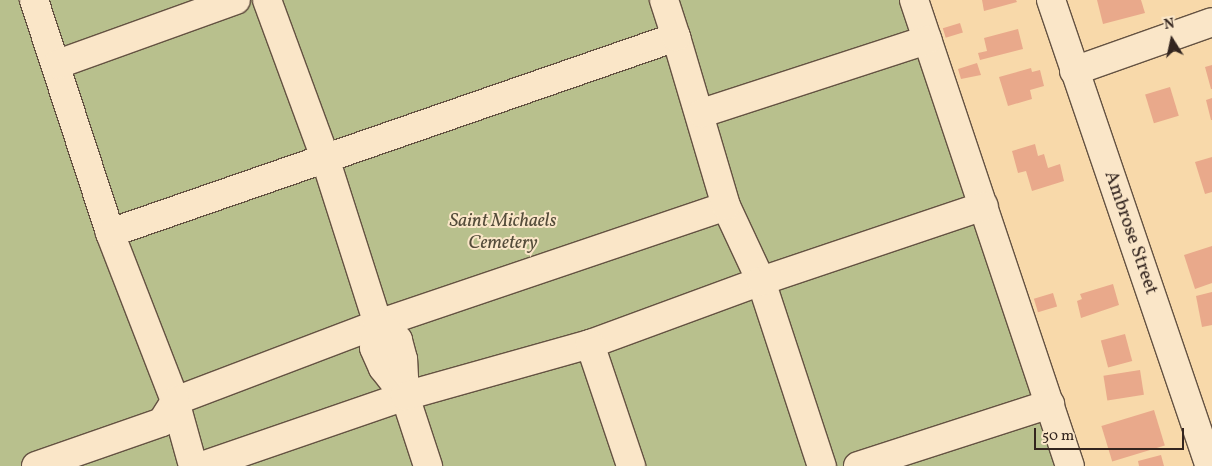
<!DOCTYPE html>
<html>
<head>
<meta charset="utf-8">
<style>
  body { margin:0 }
  #map { position:relative; width:1212px; height:466px; overflow:hidden; background:#f8d9aa; font-family:Vollkorn,serif }
  div>[style] { position:absolute }
  [style*='--x'] { left:calc(var(--x)*1px); top:calc(var(--y)*1px); width:calc(var(--w)*1px); rotate:calc(var(--a)*1deg) }
  .green>* { inset:0; background:#b8c08d }
  .building>* { inset:0; background:#e9a98b; transform-origin:0 0 }
  .roads { filter:drop-shadow(1px 0 #645242) drop-shadow(-1px 0 #645242) drop-shadow(0 1px #645242) drop-shadow(0 -1px #645242) }
  .minor>* { height:28px; margin:-14px; padding:0 14px; transform-origin:14px; border-radius:14px; background:#fae6c8 }
  span { translate:-50% -50%; white-space:nowrap; text-align:center; line-height:1.15; -webkit-text-stroke:4px #fae6c8; paint-order:stroke }
  .park-label { font-size:19px; color:#544c3a; font-style:italic }
  .street-label { font-size:19px; color:#33251f }
  .north { position:absolute; left:1147px; top:15px; width:50px; height:50px; -webkit-text-stroke:4px #fae6c8; paint-order:stroke; rotate:350deg; font-size:14px; font-weight:700; line-height:20px; text-align:center; color:#33251f }
  .north::after { content:''; display:block; margin:auto; width:18px; height:22px; background:#33251f; clip-path:polygon(50% 0,100% 100%,50% 72%,0 100%) }
  .scale { position:absolute; left:1034px; top:428px; width:150px; height:22px; box-sizing:border-box; border:2px solid #33251f; border-top:0; padding-left:6px; font-size:15px; line-height:18px; white-space:nowrap; color:#33251f; -webkit-text-stroke:4px #fae6c8; paint-order:stroke }
</style>
</head>
<body>
<div id="map">
  <div class="green">
    <i style="clip-path:polygon(0 0,928px 0,1085px 466px,0 466px)"></i>
  </div>
  <div class="building">
    <i style="clip-path:polygon(982px 0,1016px 0,1017px 2px,984px 11px)"></i>
    <i style="clip-path:polygon(1097px 0,1141px 0,1145px 13px,1103px 24px)"></i>
    <i style="left:960px;top:23px;width:10px;height:18px;rotate:73deg"></i>
    <i style="clip-path:polygon(1018px 29px,1023px 49px,980px 60px,978px 53px,987px 51px,984px 38px)"></i>
    <i style="clip-path:polygon(977px 63px,981px 75px,961px 79px,958px 69px)"></i>
    <i style="clip-path:polygon(1212px 65px,1212px 89px,1211px 89px,1205px 67px)"></i>
    <i style="clip-path:polygon(1031px 68px,1032px 72px,1040px 70px,1044px 86px,1030px 90px,1032px 99px,1008px 106px,999px 77px)"></i>
    <i style="left:1170px;top:87px;width:30px;height:26px;rotate:73deg"></i>
    <i style="clip-path:polygon(1212px 98px,1212px 120px,1211px 120px,1206px 100px)"></i>
    <i style="clip-path:polygon(1035px 144px,1038px 156px,1044px 154px,1048px 168px,1060px 164px,1064px 181px,1032px 191px,1026px 171px,1018px 173px,1012px 151px)"></i>
    <i style="clip-path:polygon(1212px 157px,1212px 192px,1205px 194px,1195px 162px)"></i>
    <i style="clip-path:polygon(1212px 246px,1212px 283px,1195px 289px,1184px 255px)"></i>
    <i style="clip-path:polygon(1113px 284px,1119px 305px,1081px 318px,1077px 301px,1082px 299px,1080px 294px)"></i>
    <i style="clip-path:polygon(1212px 292px,1212px 325px,1202px 327px,1196px 296px)"></i>
    <i style="left:1053px;top:293px;width:14px;height:20px;rotate:73deg"></i>
    <i style="left:1125px;top:334px;width:28px;height:25px;rotate:75deg"></i>
    <i style="left:1140px;top:370px;width:25px;height:37px;rotate:81deg"></i>
    <i style="left:1154px;top:410px;width:37px;height:55px;rotate:73deg"></i>
    <i style="clip-path:polygon(1161px 455px,1164px 466px,1139px 466px,1138px 461px)"></i>
  </div>
  <div class="roads">
    <div class="minor">
      <i style="--x:34;--y:0;--w:245;--a:71.9"></i>
      <i style="--x:110;--y:233;--w:180;--a:68.8"></i>
      <i style="--x:175;--y:401;--w:217;--a:-20.8"></i>
      <i style="--x:378;--y:324;--w:367;--a:-18.7"></i>
      <i style="--x:726;--y:206;--w:83;--a:65"></i>
      <i style="--x:761;--y:281;--w:195;--a:71.8"></i>
      <i style="--x:267;--y:0;--w:168;--a:69.8"></i>
      <i style="--x:325;--y:158;--w:174;--a:72.3"></i>
      <i style="--x:378;--y:324;--w:24;--a:99"></i>
      <i style="--x:374;--y:348;--w:22;--a:66"></i>
      <i style="--x:383;--y:368;--w:36;--a:52"></i>
      <i style="--x:405;--y:396;--w:37;--a:-93"></i>
      <i style="--x:403;--y:359;--w:20;--a:-105"></i>
      <i style="--x:398;--y:340;--w:26;--a:-141"></i>
      <i style="--x:914;--y:0;--w:491;--a:71.5"></i>
      <i style="--x:1051;--y:0;--w:492;--a:71.2"></i>
      <i style="--x:676;--y:37;--w:176;--a:73.5"></i>
      <i style="--x:58;--y:64;--w:189;--a:-19.8"></i>
      <i style="--x:1074;--y:71;--w:146;--a:-19.5"></i>
      <i style="--x:702;--y:113;--w:237;--a:-18"></i>
      <i style="--x:110;--y:233;--w:599;--a:-19.1"></i>
      <i style="--x:676;--y:37;--w:39;--a:-108"></i>
      <i style="--x:590;--y:344;--w:182;--a:-20.2"></i>
      <i style="--x:761;--y:281;--w:235;--a:-18.6"></i>
      <i style="--x:405;--y:396;--w:74;--a:71.8"></i>
      <i style="--x:36;--y:466;--w:133;--a:-19.2"></i>
      <i style="--x:162;--y:422;--w:25;--a:-58"></i>
      <i style="--x:175;--y:401;--w:67;--a:74.5"></i>
      <i style="--x:202;--y:466;--w:215;--a:-19"></i>
      <i style="--x:405;--y:396;--w:192;--a:-15.7"></i>
      <i style="--x:590;--y:344;--w:129;--a:71.4"></i>
      <i style="--x:858;--y:466;--w:202;--a:-17.9"></i>
    </div>
  </div>
  <div class="park-label">
    <span style="left:503px;top:233px">Saint Michaels<br>Cemetery</span>
  </div>
  <div class="street-label">
    <span style="left:1130px;top:233px;rotate:71deg">Ambrose Street</span>
  </div>
  <div class="north">N</div>
  <div class="scale">50 m</div>
</div>
</body>
</html>
